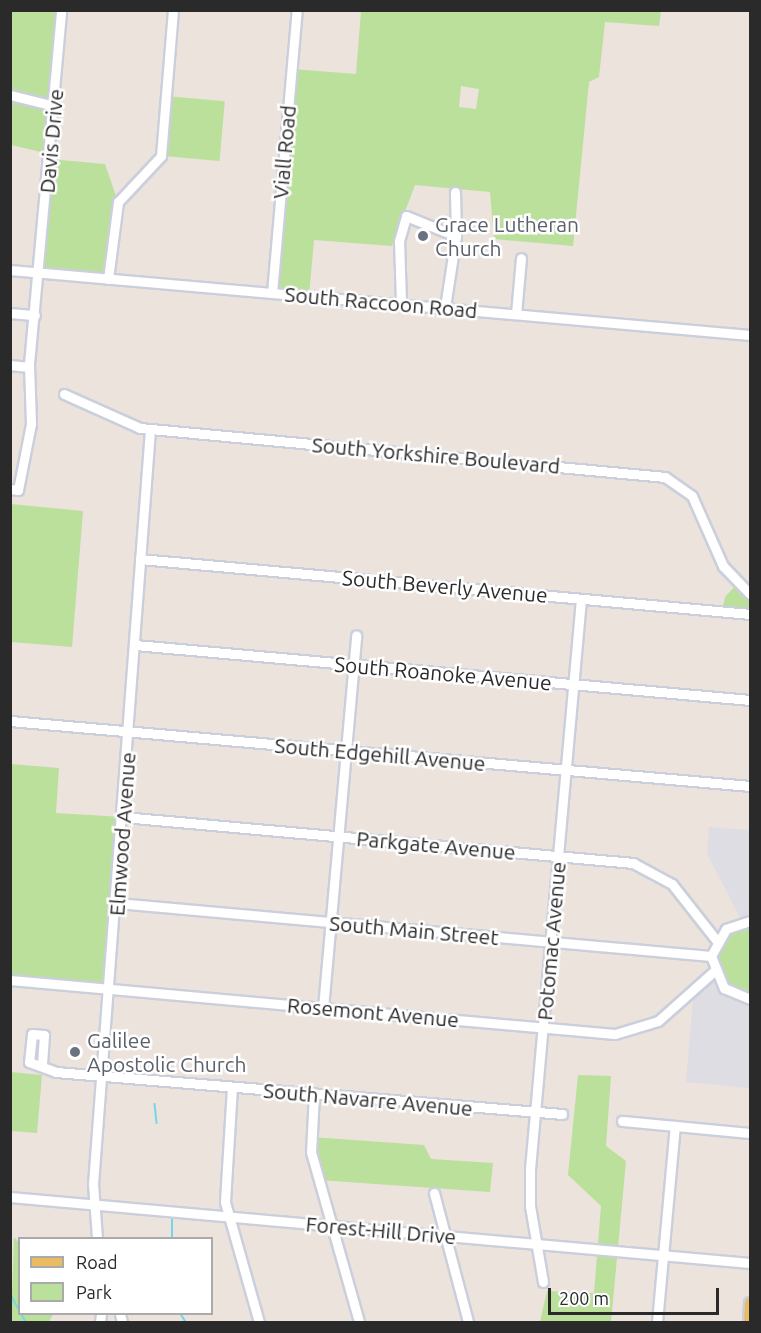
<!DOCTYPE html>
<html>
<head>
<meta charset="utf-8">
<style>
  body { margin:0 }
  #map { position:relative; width:761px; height:1333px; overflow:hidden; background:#ebe3dc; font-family:Ubuntu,sans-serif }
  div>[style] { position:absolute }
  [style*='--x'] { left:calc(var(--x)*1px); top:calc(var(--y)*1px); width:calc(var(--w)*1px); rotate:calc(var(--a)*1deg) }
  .industrial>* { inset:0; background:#dedde4 }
  .green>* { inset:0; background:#bae09b; transform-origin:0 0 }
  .stream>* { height:1.5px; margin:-0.75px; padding:0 0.75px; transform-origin:0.75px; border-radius:0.75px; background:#73d7e9 }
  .roads { filter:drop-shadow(2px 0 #cbcfdb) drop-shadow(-2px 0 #cbcfdb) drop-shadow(0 2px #cbcfdb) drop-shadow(0 -2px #cbcfdb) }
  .minor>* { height:9px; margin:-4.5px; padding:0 4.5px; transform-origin:4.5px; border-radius:4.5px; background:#fff }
  .major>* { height:10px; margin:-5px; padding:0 5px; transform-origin:5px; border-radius:5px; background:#eabc62 }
  .dots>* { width:16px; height:16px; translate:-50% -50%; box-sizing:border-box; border:3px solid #fff; border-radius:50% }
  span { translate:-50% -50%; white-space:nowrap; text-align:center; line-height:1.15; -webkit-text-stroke:5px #fff; paint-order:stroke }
  .street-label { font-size:21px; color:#2a2a2a }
  .worship-label { font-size:21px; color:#5b616d }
  .left { translate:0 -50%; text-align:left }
  .frame { position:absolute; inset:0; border:12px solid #2a2a2a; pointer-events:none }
  .legend { position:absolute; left:18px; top:1237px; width:195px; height:78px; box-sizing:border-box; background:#fff; border:2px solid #aaa; margin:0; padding:8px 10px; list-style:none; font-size:18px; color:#2a2a2a }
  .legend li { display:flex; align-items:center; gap:12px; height:30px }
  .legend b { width:30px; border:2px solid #aaa }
  .scale { position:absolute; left:548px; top:1288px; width:171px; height:27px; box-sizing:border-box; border:3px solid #2a2a2a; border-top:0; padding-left:8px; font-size:18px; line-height:21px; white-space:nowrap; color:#2a2a2a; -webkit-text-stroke:4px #fff; paint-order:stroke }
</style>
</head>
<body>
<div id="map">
  <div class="industrial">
    <i style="clip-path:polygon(709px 827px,750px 830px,750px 921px,742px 921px,707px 854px)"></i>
    <i style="clip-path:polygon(713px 972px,750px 999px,750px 1088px,686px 1082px,694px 987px)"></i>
  </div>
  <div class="green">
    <i style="clip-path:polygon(11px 11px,61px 11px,50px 154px,11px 145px)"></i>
    <i style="clip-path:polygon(evenodd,361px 11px,661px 11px,659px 26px,605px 22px,599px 77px,589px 82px,573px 246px,494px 239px,490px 192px,415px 185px,392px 246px,314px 240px,309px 296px,272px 293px,292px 69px,356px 74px,361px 11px,461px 86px,479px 89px,476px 109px,459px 107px,461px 86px)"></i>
    <i style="left:166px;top:96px;width:59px;height:60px;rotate:5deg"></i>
    <i style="clip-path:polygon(49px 159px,105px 164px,118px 202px,108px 279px,39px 272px)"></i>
    <i style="clip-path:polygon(11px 504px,83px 511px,72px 647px,11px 642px)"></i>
    <i style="clip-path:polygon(738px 583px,750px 594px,750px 614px,722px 611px,725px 597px)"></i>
    <i style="clip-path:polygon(10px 764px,59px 768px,56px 813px,123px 817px,111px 989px,11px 980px)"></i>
    <i style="clip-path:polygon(750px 921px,750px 999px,728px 992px,711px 960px,724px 932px)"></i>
    <i style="clip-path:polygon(11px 1072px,42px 1075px,37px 1133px,11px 1131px)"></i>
    <i style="clip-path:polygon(578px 1075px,611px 1076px,606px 1146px,626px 1161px,611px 1322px,540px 1322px,547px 1291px,594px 1293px,601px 1206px,568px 1175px)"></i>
    <i style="clip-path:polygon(311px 1137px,424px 1145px,431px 1159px,493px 1163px,490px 1192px,319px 1180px)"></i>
    <i style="clip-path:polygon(14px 1237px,19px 1243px,20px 1314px,53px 1314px,49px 1322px,11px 1322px)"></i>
  </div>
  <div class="stream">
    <i style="--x:155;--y:1104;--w:19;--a:84"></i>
    <i style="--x:172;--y:1238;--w:18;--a:-90"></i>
    <i style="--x:10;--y:1293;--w:33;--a:61"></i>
    <i style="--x:181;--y:1314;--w:9;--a:58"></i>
  </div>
  <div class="roads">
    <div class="minor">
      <i style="--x:10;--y:95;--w:45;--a:14"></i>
      <i style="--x:455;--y:192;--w:44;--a:88.7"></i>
      <i style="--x:10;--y:270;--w:743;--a:5.02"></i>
      <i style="--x:108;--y:279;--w:78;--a:-82.6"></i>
      <i style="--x:118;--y:202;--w:63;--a:-46.9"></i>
      <i style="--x:161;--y:156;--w:146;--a:-85.3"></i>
      <i style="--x:272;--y:293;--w:284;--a:-85"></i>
      <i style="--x:401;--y:303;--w:62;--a:-91.8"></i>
      <i style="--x:399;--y:241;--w:26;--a:-74"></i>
      <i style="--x:406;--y:216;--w:54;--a:21.8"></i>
      <i style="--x:456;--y:236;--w:72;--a:98.8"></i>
      <i style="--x:10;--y:313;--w:25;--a:5"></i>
      <i style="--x:516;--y:314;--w:56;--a:-84.9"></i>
      <i style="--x:10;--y:365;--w:19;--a:6"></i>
      <i style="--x:64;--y:394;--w:83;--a:24.1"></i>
      <i style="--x:140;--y:428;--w:527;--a:5.33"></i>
      <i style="--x:665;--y:477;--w:33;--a:35"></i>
      <i style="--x:692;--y:496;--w:77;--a:66.1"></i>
      <i style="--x:723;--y:566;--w:39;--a:46"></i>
      <i style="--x:10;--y:489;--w:8;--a:7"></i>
      <i style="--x:18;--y:490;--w:67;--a:-78.9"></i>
      <i style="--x:31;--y:424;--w:60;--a:-91.9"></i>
      <i style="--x:29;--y:364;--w:355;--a:-84.8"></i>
      <i style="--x:140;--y:559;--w:612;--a:5.15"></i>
      <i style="--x:135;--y:645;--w:617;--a:5.11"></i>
      <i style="--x:10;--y:721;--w:743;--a:5.02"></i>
      <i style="--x:123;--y:817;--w:512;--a:5.15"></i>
      <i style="--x:633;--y:863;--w:44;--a:28.3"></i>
      <i style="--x:672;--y:884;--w:71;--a:51.8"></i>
      <i style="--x:117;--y:903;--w:596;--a:5.1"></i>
      <i style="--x:750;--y:921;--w:25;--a:162"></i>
      <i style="--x:726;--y:929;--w:31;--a:119"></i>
      <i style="--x:711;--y:956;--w:35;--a:68"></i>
      <i style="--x:724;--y:988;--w:28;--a:23"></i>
      <i style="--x:10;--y:980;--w:607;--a:5.1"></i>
      <i style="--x:615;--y:1034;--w:45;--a:-16.8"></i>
      <i style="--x:658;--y:1021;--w:74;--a:-41.7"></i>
      <i style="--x:323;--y:1008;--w:374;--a:-84.9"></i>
      <i style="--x:42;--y:1064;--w:29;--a:-86"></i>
      <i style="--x:44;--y:1035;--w:12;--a:-175"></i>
      <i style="--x:32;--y:1034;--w:28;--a:96"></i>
      <i style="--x:29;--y:1062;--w:29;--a:20"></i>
      <i style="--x:56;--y:1072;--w:508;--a:4.74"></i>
      <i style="--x:232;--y:1087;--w:115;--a:93.5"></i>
      <i style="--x:225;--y:1202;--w:125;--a:74.2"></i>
      <i style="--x:314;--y:1093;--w:59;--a:92.9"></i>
      <i style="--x:311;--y:1152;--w:177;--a:74.2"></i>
      <i style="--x:622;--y:1121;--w:129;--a:5.4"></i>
      <i style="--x:434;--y:1193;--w:133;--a:75.2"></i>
      <i style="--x:10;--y:1197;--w:743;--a:5.1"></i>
      <i style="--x:97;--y:1238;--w:54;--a:-94.2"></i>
      <i style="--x:93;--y:1184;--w:757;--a:-85.68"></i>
      <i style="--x:543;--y:1282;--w:77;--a:-99.7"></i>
      <i style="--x:530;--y:1206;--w:37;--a:-90"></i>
      <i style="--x:530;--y:1169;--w:572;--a:-84.89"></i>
      <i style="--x:120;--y:1314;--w:8;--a:76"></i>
      <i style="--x:100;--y:1322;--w:8;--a:-83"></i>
      <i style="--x:657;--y:1322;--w:197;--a:-84.8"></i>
    </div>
    <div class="major">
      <i style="--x:749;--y:1322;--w:19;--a:-87"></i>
    </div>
  </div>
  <div class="dots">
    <i style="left:423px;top:236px;background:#6b7280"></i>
    <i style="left:75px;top:1052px;background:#6b7280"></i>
  </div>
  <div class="street-label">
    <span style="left:51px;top:141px;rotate:-85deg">Davis Drive</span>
    <span style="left:284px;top:152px;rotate:-85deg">Viall Road</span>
    <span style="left:381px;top:302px;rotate:5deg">South Raccoon Road</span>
    <span style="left:436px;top:455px;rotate:5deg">South Yorkshire Boulevard</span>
    <span style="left:445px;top:586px;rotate:5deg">South Beverly Avenue</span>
    <span style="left:443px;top:673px;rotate:5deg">South Roanoke Avenue</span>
    <span style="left:380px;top:754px;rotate:5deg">South Edgehill Avenue</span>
    <span style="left:122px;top:834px;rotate:-86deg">Elmwood Avenue</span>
    <span style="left:436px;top:845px;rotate:5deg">Parkgate Avenue</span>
    <span style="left:414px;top:930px;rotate:5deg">South Main Street</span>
    <span style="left:551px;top:941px;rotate:-85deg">Potomac Avenue</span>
    <span style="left:373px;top:1012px;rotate:5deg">Rosemont Avenue</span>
    <span style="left:368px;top:1099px;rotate:5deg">South Navarre Avenue</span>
    <span style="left:381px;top:1230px;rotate:5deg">Forest-Hill Drive</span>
  </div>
  <div class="worship-label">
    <span class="left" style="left:435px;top:236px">Grace Lutheran<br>Church</span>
    <span class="left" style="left:87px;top:1052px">Galilee<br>Apostolic Church</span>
  </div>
  <div class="frame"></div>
  <ul class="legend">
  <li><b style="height:8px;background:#eabc62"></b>Road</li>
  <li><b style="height:16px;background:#bae09b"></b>Park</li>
  </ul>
  <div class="scale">200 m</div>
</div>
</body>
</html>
